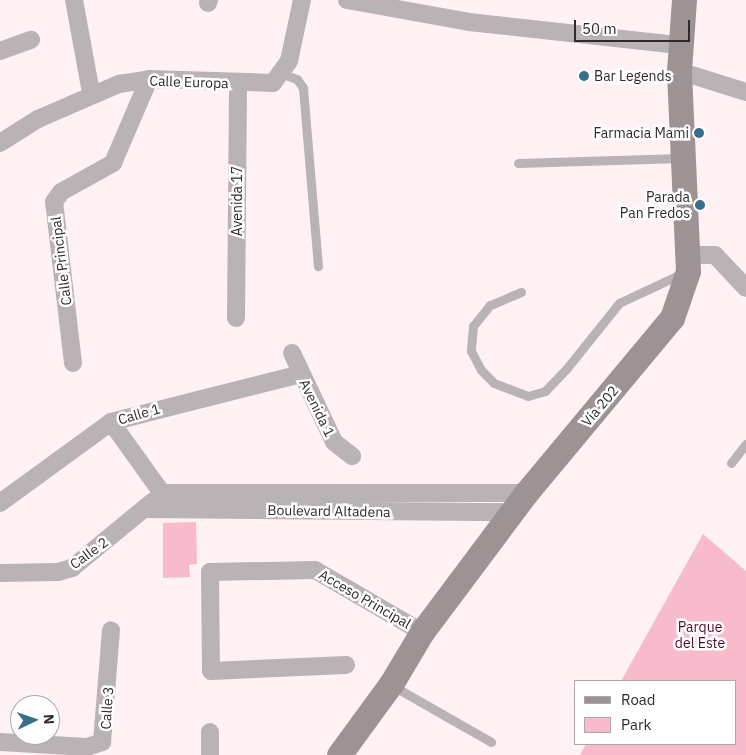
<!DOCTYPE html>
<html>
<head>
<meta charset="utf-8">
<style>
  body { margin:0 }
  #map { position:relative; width:746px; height:755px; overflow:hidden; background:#fff1f4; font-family:"IBM Plex Sans",sans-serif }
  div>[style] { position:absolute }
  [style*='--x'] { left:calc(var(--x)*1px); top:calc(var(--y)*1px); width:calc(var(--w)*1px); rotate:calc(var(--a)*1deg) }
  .green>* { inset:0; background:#f7bbcb }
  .lane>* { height:9px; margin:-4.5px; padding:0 4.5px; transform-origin:4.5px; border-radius:4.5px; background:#bab3b5 }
  .street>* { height:18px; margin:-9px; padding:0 9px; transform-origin:9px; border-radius:9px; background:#bab3b5 }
  .secondary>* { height:25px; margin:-12.5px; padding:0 12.5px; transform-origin:12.5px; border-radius:12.5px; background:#9d9395 }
  .dots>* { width:14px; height:14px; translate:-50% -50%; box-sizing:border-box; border:2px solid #fff; border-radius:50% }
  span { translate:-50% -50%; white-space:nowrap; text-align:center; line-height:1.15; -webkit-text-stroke:5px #fff; paint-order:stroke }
  .poi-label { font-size:14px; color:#30292b }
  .left { translate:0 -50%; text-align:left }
  .right { translate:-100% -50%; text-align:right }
  .street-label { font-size:14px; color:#30292b }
  .park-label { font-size:14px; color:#510b28 }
  .legend { position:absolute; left:574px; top:680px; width:162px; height:65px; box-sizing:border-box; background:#fff; border:1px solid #aca9aa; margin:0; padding:6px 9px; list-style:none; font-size:15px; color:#30292b }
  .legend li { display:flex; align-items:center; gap:10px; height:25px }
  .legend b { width:25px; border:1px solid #aca9aa }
  .north { position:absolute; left:10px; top:695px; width:50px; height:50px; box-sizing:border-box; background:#fff; border:1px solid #aca9aa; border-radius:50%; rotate:87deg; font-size:14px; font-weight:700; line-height:20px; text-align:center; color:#30292b }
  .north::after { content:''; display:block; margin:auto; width:18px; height:22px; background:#386f8a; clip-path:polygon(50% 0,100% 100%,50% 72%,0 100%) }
  .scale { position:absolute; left:574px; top:20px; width:116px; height:22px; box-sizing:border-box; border:2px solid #30292b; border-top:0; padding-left:6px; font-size:15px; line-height:18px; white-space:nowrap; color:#30292b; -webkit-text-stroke:4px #fff; paint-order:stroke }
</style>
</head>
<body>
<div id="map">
  <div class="green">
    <i style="clip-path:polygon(196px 522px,197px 564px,189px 565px,190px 577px,163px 578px,163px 523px)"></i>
    <i style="clip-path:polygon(703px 534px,746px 571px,746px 755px,580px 755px,586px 744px,735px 744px,735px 681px,621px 681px)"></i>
  </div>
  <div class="lane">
    <i style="--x:283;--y:74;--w:15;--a:20"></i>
    <i style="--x:297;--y:79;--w:11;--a:56"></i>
    <i style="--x:303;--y:88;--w:179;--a:85.2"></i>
    <i style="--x:518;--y:163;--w:163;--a:-1.8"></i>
    <i style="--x:521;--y:292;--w:34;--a:157"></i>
    <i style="--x:490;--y:305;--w:27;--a:129"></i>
    <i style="--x:473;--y:326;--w:25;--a:95"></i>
    <i style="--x:471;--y:351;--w:21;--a:62"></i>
    <i style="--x:481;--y:370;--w:18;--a:45"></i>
    <i style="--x:494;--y:383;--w:36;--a:21"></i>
    <i style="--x:528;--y:396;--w:18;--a:-16"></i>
    <i style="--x:545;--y:391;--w:32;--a:-46"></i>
    <i style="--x:567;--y:368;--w:83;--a:-51.3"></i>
    <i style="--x:619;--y:303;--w:71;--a:-25.1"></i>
    <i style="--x:731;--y:463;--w:24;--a:-52"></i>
    <i style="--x:393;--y:686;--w:113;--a:29.7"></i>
  </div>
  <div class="street">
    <i style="--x:74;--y:0;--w:95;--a:79.6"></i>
    <i style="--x:347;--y:0;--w:124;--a:10.2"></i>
    <i style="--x:469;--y:22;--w:211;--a:6.3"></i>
    <i style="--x:208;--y:3;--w:3;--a:-72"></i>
    <i style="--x:0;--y:51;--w:33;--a:-20"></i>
    <i style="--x:679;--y:71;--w:70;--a:17.4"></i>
    <i style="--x:0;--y:143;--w:45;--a:-32.3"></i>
    <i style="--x:38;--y:119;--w:88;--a:-23.4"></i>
    <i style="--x:119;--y:84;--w:30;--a:-9"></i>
    <i style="--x:149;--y:79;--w:124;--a:1.8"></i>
    <i style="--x:273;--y:83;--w:27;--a:-54"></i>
    <i style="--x:289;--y:61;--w:62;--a:-78"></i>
    <i style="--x:689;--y:255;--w:26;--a:0"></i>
    <i style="--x:715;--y:255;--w:45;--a:46.8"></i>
    <i style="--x:236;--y:318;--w:234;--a:-89.5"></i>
    <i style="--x:292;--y:353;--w:98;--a:64.7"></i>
    <i style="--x:334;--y:442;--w:23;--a:38"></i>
    <i style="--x:73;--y:363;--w:162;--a:-96.7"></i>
    <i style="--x:54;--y:202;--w:12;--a:-55"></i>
    <i style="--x:61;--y:192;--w:60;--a:-29.1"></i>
    <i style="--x:113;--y:163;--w:91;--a:-66.8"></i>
    <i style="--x:111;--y:422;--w:87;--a:54.3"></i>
    <i style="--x:162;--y:493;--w:364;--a:0"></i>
    <i style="--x:0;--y:503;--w:137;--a:-36.1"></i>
    <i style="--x:111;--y:422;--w:196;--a:-14.2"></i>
    <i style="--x:145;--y:509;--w:368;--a:0.5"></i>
    <i style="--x:0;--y:573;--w:58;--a:-1"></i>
    <i style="--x:58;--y:572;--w:15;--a:-16"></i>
    <i style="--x:72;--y:568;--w:104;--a:-39.5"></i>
    <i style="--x:346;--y:665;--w:135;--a:177.5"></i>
    <i style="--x:211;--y:671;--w:99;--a:-90.6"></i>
    <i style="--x:210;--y:572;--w:105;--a:-1.1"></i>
    <i style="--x:315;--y:570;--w:124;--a:30.1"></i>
    <i style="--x:0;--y:742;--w:87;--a:3.3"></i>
    <i style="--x:87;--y:747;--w:16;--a:-18"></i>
    <i style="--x:102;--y:742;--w:112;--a:-85.4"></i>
    <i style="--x:210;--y:755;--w:23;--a:-90"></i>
  </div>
  <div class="secondary">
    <i style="--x:339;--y:755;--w:88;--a:-53.8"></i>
    <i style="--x:391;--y:684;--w:61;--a:-59.2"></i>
    <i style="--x:422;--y:632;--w:174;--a:-53.2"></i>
    <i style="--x:526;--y:493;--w:228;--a:-50.2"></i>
    <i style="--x:672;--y:318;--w:50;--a:-71.2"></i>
    <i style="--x:688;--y:271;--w:200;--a:-92.6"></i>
    <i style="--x:679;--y:71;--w:71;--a:-86"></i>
  </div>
  <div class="dots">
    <i style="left:584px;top:76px;background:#386f8a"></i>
    <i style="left:699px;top:133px;background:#386f8a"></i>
    <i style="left:700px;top:205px;background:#386f8a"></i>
  </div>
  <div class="poi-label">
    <span class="left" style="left:594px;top:76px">Bar Legends</span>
    <span class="right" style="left:689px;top:133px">Farmacia Mami</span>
    <span class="right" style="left:690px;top:205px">Parada<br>Pan Fredos</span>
  </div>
  <div class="street-label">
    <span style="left:189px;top:82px;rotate:2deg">Calle Europa</span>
    <span style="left:237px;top:201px;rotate:-90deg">Avenida 17</span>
    <span style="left:61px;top:261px;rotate:-97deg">Calle Principal</span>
    <span style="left:600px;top:406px;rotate:-50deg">Vía 202</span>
    <span style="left:317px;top:408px;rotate:64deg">Avenida 1</span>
    <span style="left:139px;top:414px;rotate:-16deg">Calle 1</span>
    <span style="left:329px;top:511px;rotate:1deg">Boulevard Altadena</span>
    <span style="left:89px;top:553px;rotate:-36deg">Calle 2</span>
    <span style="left:365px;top:599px;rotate:30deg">Acceso Principal</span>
    <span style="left:107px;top:708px;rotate:-86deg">Calle 3</span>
  </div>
  <div class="park-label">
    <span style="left:700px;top:635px">Parque<br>del Este</span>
  </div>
  <ul class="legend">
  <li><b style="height:6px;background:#9d9395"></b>Road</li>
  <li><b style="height:14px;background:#f7bbcb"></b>Park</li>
  </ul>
  <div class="north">N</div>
  <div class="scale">50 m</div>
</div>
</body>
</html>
